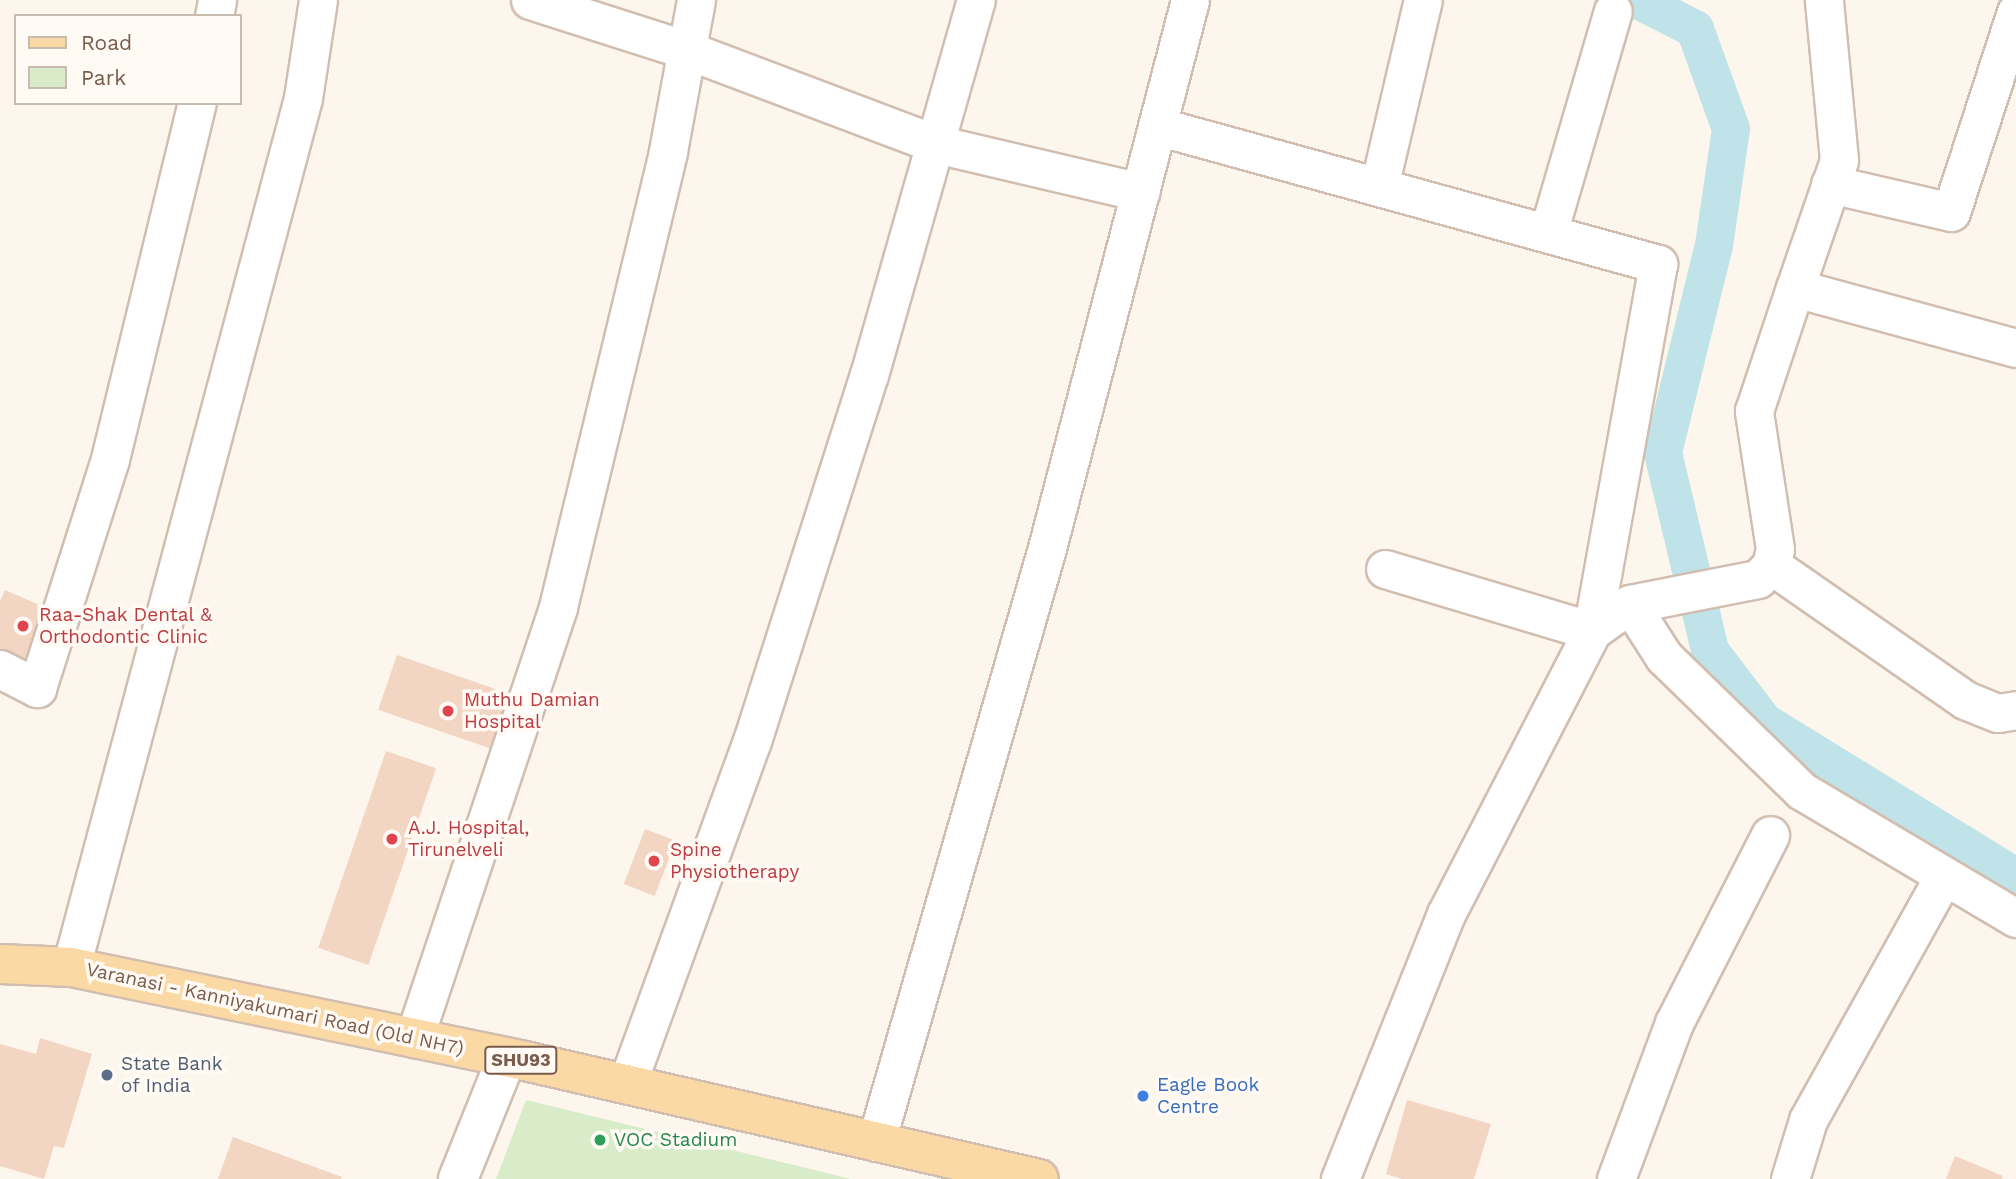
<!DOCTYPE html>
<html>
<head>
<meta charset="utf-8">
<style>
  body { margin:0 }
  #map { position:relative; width:2016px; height:1179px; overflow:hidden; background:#fdf6ec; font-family:"Work Sans",sans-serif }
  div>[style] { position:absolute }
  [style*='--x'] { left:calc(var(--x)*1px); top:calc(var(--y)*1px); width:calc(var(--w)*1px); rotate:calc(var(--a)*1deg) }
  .green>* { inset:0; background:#d8ecc9 }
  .canal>* { height:38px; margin:-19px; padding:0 19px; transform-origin:19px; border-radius:19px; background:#bfe3e8 }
  .building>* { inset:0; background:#f3d5c3; transform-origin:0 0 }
  .roads { filter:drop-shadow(2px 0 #d1beb0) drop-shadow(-2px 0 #d1beb0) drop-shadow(0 2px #d1beb0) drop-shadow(0 -2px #d1beb0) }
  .minor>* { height:37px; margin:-18.5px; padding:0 18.5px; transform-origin:18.5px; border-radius:18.5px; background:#fff }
  .tertiary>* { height:38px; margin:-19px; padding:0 19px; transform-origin:19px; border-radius:19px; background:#fff }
  .primary>* { height:38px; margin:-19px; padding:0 19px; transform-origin:19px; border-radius:19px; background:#fbd9a5 }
  .dots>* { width:19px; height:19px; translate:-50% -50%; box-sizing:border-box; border:4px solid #fffaf3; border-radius:50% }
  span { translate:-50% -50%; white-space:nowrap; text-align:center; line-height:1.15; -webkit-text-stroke:7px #fffaf3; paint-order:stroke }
  .shield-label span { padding:2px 5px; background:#fffaf3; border:2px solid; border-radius:5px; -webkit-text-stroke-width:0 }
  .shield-label { font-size:18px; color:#7a5c4d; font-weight:700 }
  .health-label { font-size:19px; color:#be3a42 }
  .left { translate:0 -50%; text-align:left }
  .street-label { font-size:19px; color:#7a5c4d }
  .service-label { font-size:19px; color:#4e5e75 }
  .shop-label { font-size:19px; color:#366cbe }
  .leisure-label { font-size:19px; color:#27864d }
  .legend { position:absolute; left:14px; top:14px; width:228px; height:91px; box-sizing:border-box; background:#fffaf3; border:2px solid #cabbb1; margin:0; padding:9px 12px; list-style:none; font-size:21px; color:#7a5c4d }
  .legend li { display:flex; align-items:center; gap:14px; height:35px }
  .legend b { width:35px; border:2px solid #cabbb1 }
</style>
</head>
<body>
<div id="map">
  <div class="green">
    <i style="clip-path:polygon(526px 1100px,851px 1179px,496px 1179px)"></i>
  </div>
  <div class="canal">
    <i style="--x:1638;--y:0;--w:64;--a:27"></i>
    <i style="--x:1695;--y:29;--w:106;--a:70.2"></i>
    <i style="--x:1731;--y:129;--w:117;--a:98.3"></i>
    <i style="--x:1714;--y:245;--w:214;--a:103.8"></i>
    <i style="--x:1663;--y:453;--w:204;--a:76.6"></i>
    <i style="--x:1710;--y:651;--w:89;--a:52.7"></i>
    <i style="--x:1764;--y:722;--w:296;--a:31.6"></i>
  </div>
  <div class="building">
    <i style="clip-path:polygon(5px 590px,53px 611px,40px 678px,0 659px,0 601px)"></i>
    <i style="left:397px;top:655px;width:131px;height:58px;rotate:19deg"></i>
    <i style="left:386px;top:751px;width:53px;height:208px;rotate:19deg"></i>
    <i style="left:645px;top:829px;width:33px;height:59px;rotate:21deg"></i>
    <i style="clip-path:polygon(40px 1038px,92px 1054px,64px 1148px,54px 1146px,44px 1179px,0 1166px,0 1044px,36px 1054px)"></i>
    <i style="clip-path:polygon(1407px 1100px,1491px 1124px,1474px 1179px,1402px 1179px,1386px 1174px)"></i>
    <i style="clip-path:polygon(233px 1137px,342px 1177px,341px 1179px,218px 1179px)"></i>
    <i style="clip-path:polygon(1955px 1156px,2003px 1176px,2002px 1179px,1946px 1179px)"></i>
  </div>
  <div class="roads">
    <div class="minor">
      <i style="--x:530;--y:0;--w:165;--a:17.7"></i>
      <i style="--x:687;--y:50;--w:266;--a:20.7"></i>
      <i style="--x:936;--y:144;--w:210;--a:13.2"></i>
      <i style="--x:214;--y:16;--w:16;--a:-79"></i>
      <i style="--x:1157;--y:126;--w:520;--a:15.4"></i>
      <i style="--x:1658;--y:264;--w:373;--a:100.2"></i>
      <i style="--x:1592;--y:631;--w:216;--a:-163.3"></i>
      <i style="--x:1830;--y:184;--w:124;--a:13"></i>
      <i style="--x:1951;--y:212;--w:210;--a:-72"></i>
      <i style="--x:1379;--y:187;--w:192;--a:-76.8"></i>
      <i style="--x:1548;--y:233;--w:231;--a:-73.7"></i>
      <i style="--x:1795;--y:288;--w:135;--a:-71"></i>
      <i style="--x:1839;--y:160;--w:161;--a:-95.4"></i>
      <i style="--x:1771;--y:565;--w:236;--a:34.8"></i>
      <i style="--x:1965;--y:700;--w:35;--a:22"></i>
      <i style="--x:1998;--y:713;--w:18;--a:-9"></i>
      <i style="--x:1630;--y:604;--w:63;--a:57.3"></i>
      <i style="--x:1664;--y:657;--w:192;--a:44.2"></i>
      <i style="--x:1802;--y:791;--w:249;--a:30.7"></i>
      <i style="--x:0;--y:669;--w:42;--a:27.2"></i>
      <i style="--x:37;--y:688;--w:240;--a:-72.3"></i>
      <i style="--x:110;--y:459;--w:366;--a:-76.3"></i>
      <i style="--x:71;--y:967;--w:899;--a:-75.05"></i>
      <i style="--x:303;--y:98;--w:99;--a:-81.3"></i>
      <i style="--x:414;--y:1038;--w:454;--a:-71.5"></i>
      <i style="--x:558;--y:607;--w:469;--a:-76.4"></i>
      <i style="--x:668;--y:151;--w:154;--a:-79.5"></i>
      <i style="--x:627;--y:1084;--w:365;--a:-70"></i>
      <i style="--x:752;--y:741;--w:384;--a:-72.3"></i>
      <i style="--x:869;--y:375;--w:390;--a:-74.1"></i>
      <i style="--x:876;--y:1142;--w:618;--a:-73.94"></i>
      <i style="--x:1047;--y:548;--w:566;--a:-75.37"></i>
      <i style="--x:1340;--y:1179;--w:285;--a:-68.2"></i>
      <i style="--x:1446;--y:914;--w:318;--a:-62.7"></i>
      <i style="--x:1592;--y:631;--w:47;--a:-35.4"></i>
      <i style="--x:1630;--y:604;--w:130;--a:-11.1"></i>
      <i style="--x:1758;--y:579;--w:19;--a:-47"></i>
      <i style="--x:1771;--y:565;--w:16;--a:-76"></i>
      <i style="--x:1775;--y:549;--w:140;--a:-98.7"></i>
      <i style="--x:1754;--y:411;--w:130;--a:-71.6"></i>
      <i style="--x:1795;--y:288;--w:229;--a:15.2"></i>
      <i style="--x:1616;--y:1179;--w:166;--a:-69.6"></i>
      <i style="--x:1674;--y:1023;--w:211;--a:-62.9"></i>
      <i style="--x:1790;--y:1179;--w:62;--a:-73"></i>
      <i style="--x:1808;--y:1120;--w:263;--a:-60.9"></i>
    </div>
    <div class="tertiary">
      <i style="--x:458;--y:1179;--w:131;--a:-68.1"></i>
    </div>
    <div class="primary">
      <i style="--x:0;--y:964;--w:71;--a:2.4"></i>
      <i style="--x:71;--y:967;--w:464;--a:11.7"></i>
      <i style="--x:525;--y:1061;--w:527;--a:12.93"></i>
    </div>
  </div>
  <div class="dots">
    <i style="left:23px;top:626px;background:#e0444e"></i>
    <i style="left:448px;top:711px;background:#e0444e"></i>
    <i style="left:392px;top:839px;background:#e0444e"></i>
    <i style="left:654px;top:861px;background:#e0444e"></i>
    <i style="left:107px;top:1075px;background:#5c6f8a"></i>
    <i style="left:1143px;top:1096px;background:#3f7fe0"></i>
    <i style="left:600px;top:1140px;background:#2e9e5b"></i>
  </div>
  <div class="shield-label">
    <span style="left:521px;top:1060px">SHU93</span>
  </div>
  <div class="health-label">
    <span class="left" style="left:39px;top:626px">Raa-Shak Dental &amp;<br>Orthodontic Clinic</span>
    <span class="left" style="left:464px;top:711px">Muthu Damian<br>Hospital</span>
    <span class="left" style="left:408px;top:839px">A.J. Hospital,<br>Tirunelveli</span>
    <span class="left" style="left:670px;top:861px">Spine<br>Physiotherapy</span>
  </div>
  <div class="street-label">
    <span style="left:275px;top:1009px;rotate:12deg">Varanasi - Kanniyakumari Road (Old NH7)</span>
  </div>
  <div class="service-label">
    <span class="left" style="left:121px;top:1075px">State Bank<br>of India</span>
  </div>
  <div class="shop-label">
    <span class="left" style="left:1157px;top:1096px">Eagle Book<br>Centre</span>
  </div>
  <div class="leisure-label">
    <span class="left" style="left:614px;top:1140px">VOC Stadium</span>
  </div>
  <ul class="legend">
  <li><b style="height:9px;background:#fbd9a5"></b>Road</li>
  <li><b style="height:19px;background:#d8ecc9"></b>Park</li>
  </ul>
</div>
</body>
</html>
